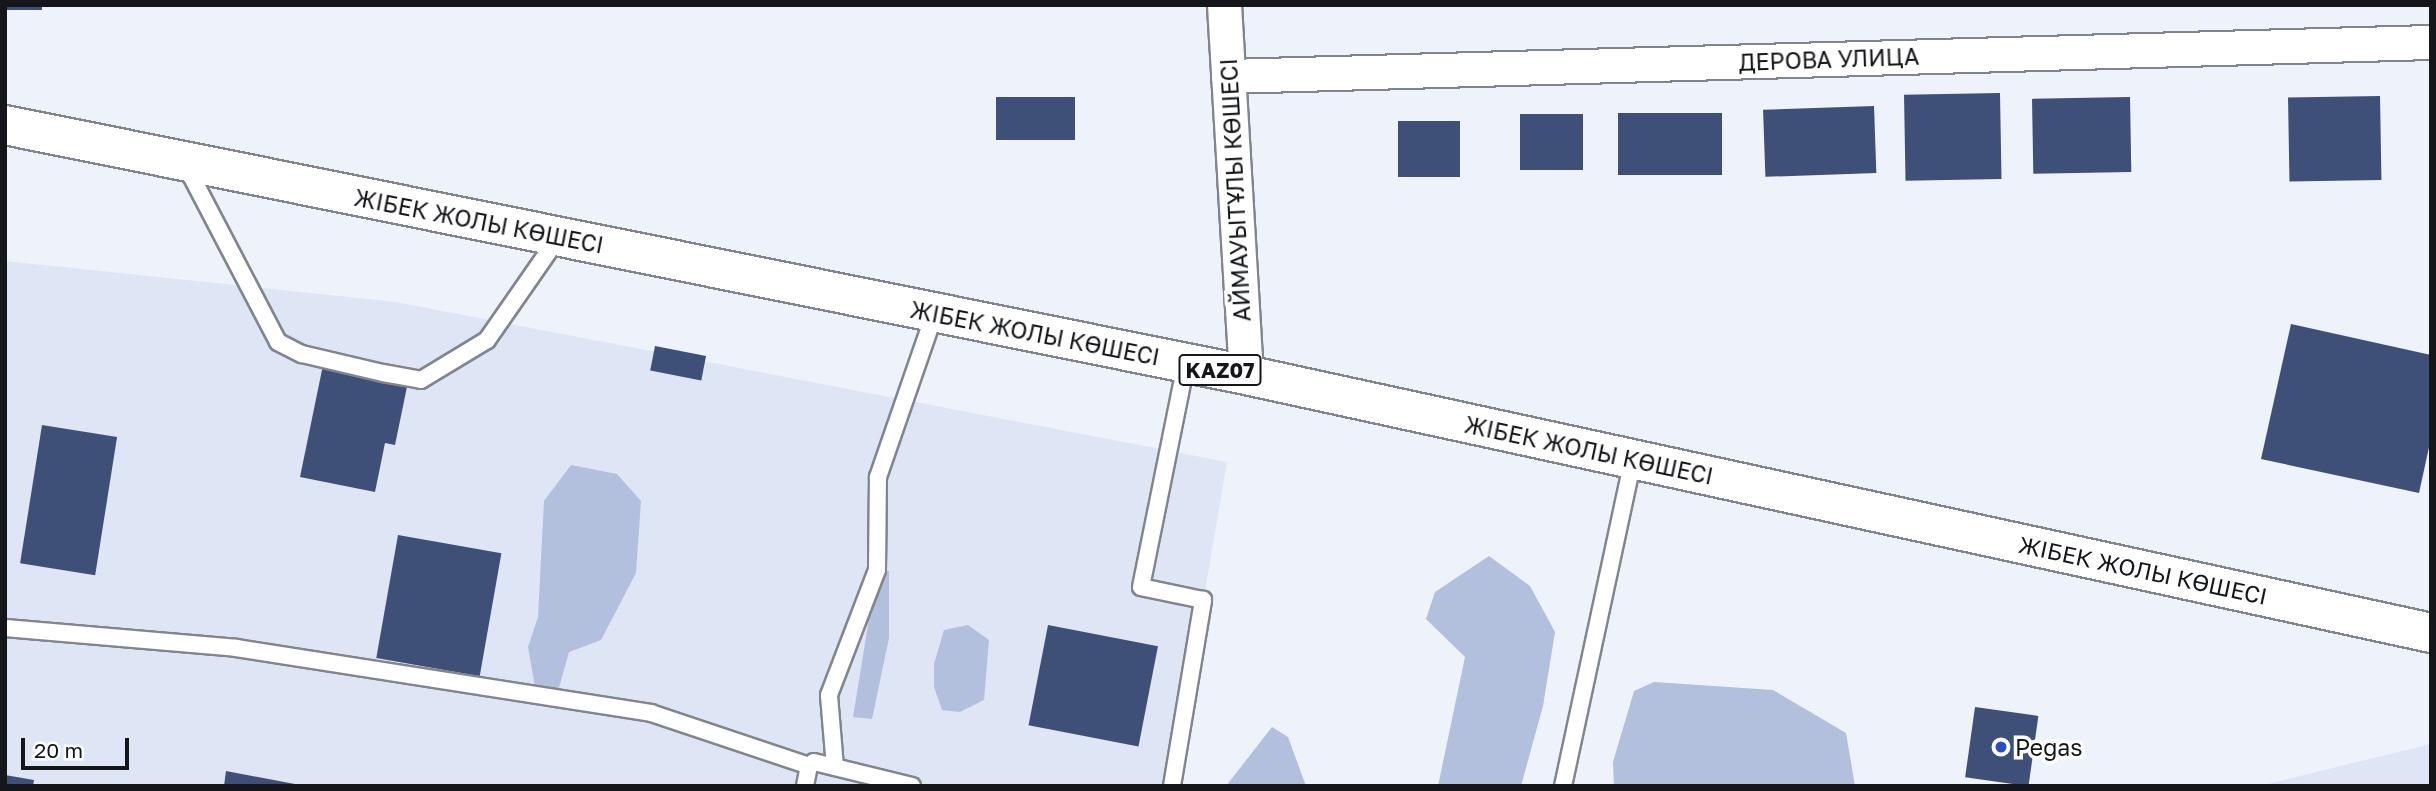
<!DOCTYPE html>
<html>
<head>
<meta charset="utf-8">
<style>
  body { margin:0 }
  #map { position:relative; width:2436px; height:791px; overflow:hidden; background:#eef2fb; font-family:"Golos Text",sans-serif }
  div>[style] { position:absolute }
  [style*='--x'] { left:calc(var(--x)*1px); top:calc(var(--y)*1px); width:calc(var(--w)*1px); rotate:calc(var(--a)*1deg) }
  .built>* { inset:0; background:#dee5f5 }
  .green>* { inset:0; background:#b2c0dd }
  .building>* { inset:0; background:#3f5078; transform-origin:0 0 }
  .roads { filter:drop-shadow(2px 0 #81858d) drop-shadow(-2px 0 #81858d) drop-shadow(0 2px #81858d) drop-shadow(0 -2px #81858d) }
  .lane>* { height:16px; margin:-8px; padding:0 8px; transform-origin:8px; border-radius:8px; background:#fff }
  .street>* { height:33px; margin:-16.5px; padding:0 16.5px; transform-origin:16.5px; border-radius:16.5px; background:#fff }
  .highway>* { height:38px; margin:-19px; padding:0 19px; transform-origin:19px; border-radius:19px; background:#fff }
  .dots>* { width:19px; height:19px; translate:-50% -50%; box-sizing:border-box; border:4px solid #fff; border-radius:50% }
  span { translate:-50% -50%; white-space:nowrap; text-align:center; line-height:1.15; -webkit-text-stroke:7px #fff; paint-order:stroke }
  .shield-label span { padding:2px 5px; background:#fff; border:2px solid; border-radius:5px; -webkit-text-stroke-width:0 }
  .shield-label { font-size:21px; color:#141619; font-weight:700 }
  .street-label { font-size:23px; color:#141619 }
  .poi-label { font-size:23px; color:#141619 }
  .left { translate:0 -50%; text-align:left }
  .frame { position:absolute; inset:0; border:7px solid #141619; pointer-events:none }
  .scale { position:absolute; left:21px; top:738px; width:108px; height:32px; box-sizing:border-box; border:4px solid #141619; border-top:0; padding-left:9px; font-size:21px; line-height:24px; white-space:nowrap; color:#141619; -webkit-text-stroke:5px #fff; paint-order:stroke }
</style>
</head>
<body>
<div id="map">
  <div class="built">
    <i style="clip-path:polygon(5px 261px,396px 302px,1227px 462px,1172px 786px,5px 786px)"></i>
    <i style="clip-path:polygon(2431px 744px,2431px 786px,2259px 786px)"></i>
  </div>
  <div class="green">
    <i style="clip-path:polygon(571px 465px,617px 474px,641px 501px,636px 573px,601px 640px,569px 652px,558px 691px,535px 687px,528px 647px,538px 617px,544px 501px)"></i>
    <i style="clip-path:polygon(1489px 556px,1530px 586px,1555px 632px,1543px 706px,1521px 786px,1438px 786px,1465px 657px,1426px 619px,1435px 592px)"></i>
    <i style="clip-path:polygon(877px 570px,889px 571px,889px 638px,872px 719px,853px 717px)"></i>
    <i style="clip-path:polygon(968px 625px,989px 640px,984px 700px,960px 712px,942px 710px,934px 687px,934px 664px,944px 630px)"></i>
    <i style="clip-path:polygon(1654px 682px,1773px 690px,1846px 733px,1855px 786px,1614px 786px,1613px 762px,1634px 691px)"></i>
    <i style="clip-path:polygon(1272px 727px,1288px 737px,1306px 786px,1226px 786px)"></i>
  </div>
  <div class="building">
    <i style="left:5px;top:5px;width:37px;height:5px"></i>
    <i style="left:2000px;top:93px;width:86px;height:96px;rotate:89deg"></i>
    <i style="left:2380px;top:96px;width:84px;height:92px;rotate:89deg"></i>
    <i style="left:1075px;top:97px;width:43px;height:79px;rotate:90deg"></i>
    <i style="left:2130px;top:97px;width:75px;height:98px;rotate:89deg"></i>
    <i style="left:1874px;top:106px;width:67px;height:111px;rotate:88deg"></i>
    <i style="left:1722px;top:113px;width:62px;height:104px;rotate:90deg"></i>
    <i style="left:1583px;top:114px;width:56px;height:63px;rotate:90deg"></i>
    <i style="left:1398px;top:121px;width:62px;height:56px"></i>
    <i style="clip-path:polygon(2291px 324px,2431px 355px,2431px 438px,2419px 493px,2261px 459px)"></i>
    <i style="left:655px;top:346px;width:52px;height:25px;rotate:11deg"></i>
    <i style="clip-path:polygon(323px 365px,408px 382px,395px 445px,385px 443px,375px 492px,300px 477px)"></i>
    <i style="left:42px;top:425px;width:76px;height:140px;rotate:9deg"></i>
    <i style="left:398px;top:535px;width:105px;height:125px;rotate:10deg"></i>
    <i style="left:1048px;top:625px;width:112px;height:102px;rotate:11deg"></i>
    <i style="left:1975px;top:707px;width:64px;height:71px;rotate:8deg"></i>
    <i style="clip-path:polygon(226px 771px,295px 784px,295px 786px,224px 786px)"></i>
    <i style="clip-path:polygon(5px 775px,34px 780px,33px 786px,5px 786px)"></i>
  </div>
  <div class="roads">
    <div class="lane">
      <i style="--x:185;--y:164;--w:201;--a:62.4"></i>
      <i style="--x:278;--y:342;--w:27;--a:27"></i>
      <i style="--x:302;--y:354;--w:83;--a:13.2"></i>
      <i style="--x:383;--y:373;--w:39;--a:10"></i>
      <i style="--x:421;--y:380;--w:77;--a:-31.2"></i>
      <i style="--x:487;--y:340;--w:124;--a:-55.2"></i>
      <i style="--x:5;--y:628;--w:232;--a:4.9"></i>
      <i style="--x:236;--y:648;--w:420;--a:8.9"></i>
      <i style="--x:651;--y:713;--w:167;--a:18.5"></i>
      <i style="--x:809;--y:766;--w:6;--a:-39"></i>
      <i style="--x:814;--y:762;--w:101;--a:13.8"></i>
      <i style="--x:835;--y:767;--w:72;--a:-94.8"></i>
      <i style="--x:829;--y:695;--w:134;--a:-69"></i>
      <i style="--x:877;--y:570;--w:93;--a:-89.4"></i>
      <i style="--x:878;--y:477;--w:175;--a:-70.9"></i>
      <i style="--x:805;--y:786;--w:20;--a:-79"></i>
      <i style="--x:1172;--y:786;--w:189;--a:-80.5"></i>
      <i style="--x:1203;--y:600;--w:63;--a:-168.2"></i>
      <i style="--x:1141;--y:587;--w:228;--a:-78.6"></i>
      <i style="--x:1563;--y:786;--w:334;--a:-77.9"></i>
    </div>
    <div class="street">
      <i style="--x:1224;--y:5;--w:371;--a:86.6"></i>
      <i style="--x:1228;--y:76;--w:1203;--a:-1.62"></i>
    </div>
    <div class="highway">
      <i style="--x:5;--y:125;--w:1266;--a:11.39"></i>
      <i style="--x:1246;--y:375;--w:1213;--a:12.28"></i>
    </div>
  </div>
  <div class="dots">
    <i style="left:2001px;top:747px;background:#294fbe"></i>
  </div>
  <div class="shield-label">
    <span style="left:1220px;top:370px">KAZ07</span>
  </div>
  <div class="street-label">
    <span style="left:1829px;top:59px;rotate:-2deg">ДЕРОВА УЛИЦА</span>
    <span style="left:1235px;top:190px;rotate:-93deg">АЙМАУЫТҰЛЫ КӨШЕСІ</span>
    <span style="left:479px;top:221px;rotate:11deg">ЖІБЕК ЖОЛЫ КӨШЕСІ</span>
    <span style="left:1035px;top:333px;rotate:11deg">ЖІБЕК ЖОЛЫ КӨШЕСІ</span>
    <span style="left:1589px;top:450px;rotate:12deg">ЖІБЕК ЖОЛЫ КӨШЕСІ</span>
    <span style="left:2143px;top:570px;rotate:12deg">ЖІБЕК ЖОЛЫ КӨШЕСІ</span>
  </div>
  <div class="poi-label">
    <span class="left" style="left:2015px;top:747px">Pegas</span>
  </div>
  <div class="frame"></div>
  <div class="scale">20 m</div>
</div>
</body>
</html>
